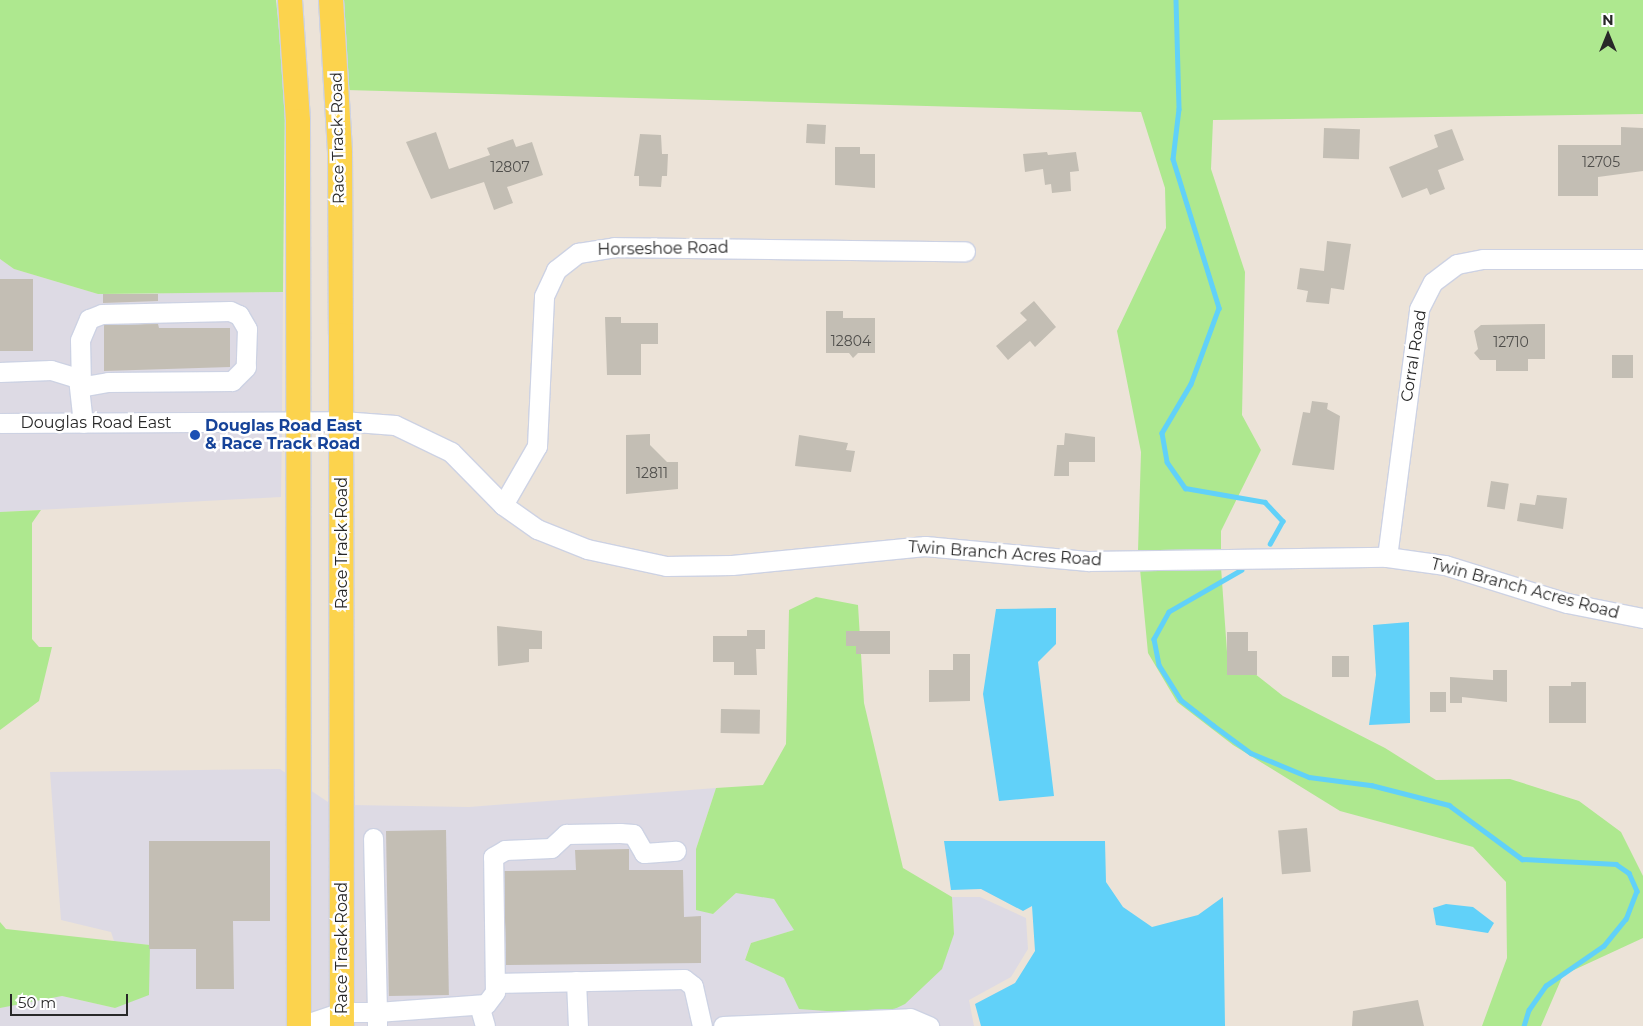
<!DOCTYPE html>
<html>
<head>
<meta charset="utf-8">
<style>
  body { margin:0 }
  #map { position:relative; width:1643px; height:1026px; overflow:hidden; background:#ece3d8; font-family:Montserrat,sans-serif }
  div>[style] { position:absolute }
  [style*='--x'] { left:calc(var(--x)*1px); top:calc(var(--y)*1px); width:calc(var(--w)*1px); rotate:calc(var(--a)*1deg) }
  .industrial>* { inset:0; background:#dddae4 }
  .green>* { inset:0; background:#aee88f }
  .water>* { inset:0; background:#61d1f9 }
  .stream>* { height:4.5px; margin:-2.25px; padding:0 2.25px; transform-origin:2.25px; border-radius:2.25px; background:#61d1f9 }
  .building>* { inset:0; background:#c3beb4; transform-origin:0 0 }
  .roads { filter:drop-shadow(1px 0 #cdd2e3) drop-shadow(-1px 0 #cdd2e3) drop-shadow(0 1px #cdd2e3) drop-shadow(0 -1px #cdd2e3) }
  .minor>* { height:19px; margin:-9.5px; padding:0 9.5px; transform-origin:9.5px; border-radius:9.5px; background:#fff }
  .major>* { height:24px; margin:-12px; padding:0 12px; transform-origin:12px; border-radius:12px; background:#fcd34d }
  .dots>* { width:14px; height:14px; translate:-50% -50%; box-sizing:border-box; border:2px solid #fff; border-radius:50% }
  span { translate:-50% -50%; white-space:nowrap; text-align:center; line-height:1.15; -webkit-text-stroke:5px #fff; paint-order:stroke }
  .number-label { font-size:14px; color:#4f4e4b }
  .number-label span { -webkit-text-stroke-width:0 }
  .street-label { font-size:16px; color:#282828 }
  .transit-label { font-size:16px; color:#164399; font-weight:700 }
  .left { translate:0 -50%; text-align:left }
  .north { position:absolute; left:1583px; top:10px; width:50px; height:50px; -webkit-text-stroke:4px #fff; paint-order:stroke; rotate:0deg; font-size:14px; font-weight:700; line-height:20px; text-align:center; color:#282828 }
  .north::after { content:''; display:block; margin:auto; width:18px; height:22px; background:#282828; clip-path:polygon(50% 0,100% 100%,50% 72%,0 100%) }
  .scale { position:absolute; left:10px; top:994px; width:118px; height:22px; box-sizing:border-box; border:2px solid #282828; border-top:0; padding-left:6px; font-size:15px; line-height:18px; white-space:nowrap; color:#282828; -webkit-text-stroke:4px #fff; paint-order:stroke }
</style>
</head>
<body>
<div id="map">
  <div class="industrial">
    <i style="clip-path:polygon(0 259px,14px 269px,98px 294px,283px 292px,282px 412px,0 414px)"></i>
    <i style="clip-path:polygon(282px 430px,281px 497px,0 512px,0 432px)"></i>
    <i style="clip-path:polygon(280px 769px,287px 774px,286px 1026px,0 1026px,0 1008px,16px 1003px,62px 996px,115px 1008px,150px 945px,114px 941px,111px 932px,61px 920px,50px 772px)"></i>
    <i style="clip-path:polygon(307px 788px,331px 804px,334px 1026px,308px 1026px)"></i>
    <i style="clip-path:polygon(716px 788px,696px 849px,696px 909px,713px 914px,736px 893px,755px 893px,774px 899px,795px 930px,751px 943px,745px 959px,784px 978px,954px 934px,952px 897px,980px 897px,1026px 918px,1028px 949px,1011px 977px,969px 1000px,974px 1026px,350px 1026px,350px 805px,469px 807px)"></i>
  </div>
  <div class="green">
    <i style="clip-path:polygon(0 0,276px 0,285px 88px,283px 292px,98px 294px,14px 269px,0 259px)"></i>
    <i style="clip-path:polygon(341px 0,1643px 0,1643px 114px,1213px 120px,1211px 169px,1245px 272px,1242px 415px,1261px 450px,1221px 531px,1221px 549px,1138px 551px,1141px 452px,1117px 331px,1166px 228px,1165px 188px,1141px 112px,346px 90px)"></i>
    <i style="clip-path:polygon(41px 510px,32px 523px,32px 639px,39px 647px,52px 647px,39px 701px,0 730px,0 512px)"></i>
    <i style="clip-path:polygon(1221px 567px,1227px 652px,1283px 696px,1385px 748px,1436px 780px,1510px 779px,1579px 801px,1621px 832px,1643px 876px,1643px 938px,1563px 975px,1541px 1026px,1482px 1026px,1507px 958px,1506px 882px,1473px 847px,1340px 811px,1233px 745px,1177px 702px,1148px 653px,1140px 569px)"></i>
    <i style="clip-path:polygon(816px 597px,858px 605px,864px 703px,903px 868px,952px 897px,954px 934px,942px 969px,905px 1004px,882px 1015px,799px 1009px,784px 978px,745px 960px,751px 943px,794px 930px,774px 899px,736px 893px,713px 914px,696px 910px,696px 849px,716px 788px,763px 785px,786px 744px,789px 610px)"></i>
    <i style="clip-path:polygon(0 922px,6px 929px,150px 945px,149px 995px,115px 1008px,62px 996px,0 1008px)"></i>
  </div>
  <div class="water">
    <i style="clip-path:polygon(1056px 608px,1056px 644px,1038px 662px,1054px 796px,999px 801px,983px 694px,996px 609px)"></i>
    <i style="clip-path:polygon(1409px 622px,1410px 723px,1369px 725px,1376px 675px,1373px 625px)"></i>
    <i style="clip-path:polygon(944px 841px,1105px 841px,1106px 882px,1123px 907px,1152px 927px,1198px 915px,1223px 897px,1225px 1026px,981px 1026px,975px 1004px,1015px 983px,1035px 951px,1032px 906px,1023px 911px,981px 889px,951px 890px)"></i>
    <i style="clip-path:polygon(1446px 904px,1473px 907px,1494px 923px,1488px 933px,1436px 925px,1433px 908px)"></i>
  </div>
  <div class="stream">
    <i style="--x:1176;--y:0;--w:109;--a:88.4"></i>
    <i style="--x:1179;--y:109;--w:50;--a:96.8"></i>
    <i style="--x:1173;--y:159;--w:156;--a:72.8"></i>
    <i style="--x:1219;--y:308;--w:81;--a:110.2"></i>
    <i style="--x:1191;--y:384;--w:57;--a:120.6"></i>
    <i style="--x:1162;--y:433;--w:29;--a:80"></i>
    <i style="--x:1167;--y:462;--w:32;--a:55"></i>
    <i style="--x:1185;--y:488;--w:81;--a:9.9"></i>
    <i style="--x:1265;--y:502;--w:26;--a:47"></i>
    <i style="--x:1283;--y:521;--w:26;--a:119"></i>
    <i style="--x:1242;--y:570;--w:84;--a:150.1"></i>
    <i style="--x:1169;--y:612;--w:31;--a:119"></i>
    <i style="--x:1154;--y:639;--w:26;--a:79"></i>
    <i style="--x:1159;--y:665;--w:41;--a:57.8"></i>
    <i style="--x:1181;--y:700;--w:41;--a:38"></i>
    <i style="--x:1213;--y:725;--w:47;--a:36.4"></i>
    <i style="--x:1251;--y:753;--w:63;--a:22.5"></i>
    <i style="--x:1309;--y:777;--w:63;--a:7.4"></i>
    <i style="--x:1371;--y:785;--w:81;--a:14.4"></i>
    <i style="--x:1449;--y:805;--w:91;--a:36.5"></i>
    <i style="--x:1522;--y:859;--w:94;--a:3"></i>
    <i style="--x:1616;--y:864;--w:16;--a:35"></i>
    <i style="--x:1629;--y:873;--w:20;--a:66"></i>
    <i style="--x:1637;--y:891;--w:30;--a:111"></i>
    <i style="--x:1626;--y:919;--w:35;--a:129"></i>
    <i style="--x:1604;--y:946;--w:70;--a:145.4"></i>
    <i style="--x:1546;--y:986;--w:29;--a:125"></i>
    <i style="--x:1529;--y:1010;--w:17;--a:107"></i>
  </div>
  <div class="building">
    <i style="left:807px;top:124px;width:19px;height:19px;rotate:3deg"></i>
    <i style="clip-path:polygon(1621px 127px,1643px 128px,1643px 171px,1598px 177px,1598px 196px,1558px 196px,1558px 145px,1621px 145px)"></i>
    <i style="left:1324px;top:128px;width:36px;height:30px;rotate:2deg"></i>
    <i style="clip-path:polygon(1452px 129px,1464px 160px,1438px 170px,1445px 189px,1430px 195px,1427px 188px,1402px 198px,1389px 167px,1438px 147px,1434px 135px)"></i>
    <i style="clip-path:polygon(436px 132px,449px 169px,490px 155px,487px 148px,513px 139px,516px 147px,532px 142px,543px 175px,507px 187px,513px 203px,494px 210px,484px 182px,431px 199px,406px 142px)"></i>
    <i style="clip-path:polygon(640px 134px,661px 135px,662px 154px,668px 154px,667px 176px,662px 176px,661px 187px,639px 186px,639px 176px,634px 176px)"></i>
    <i style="clip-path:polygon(835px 147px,860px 147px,860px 154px,875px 154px,875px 188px,835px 185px)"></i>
    <i style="clip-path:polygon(1047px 152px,1048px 155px,1076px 152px,1079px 171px,1070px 172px,1071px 191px,1052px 193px,1051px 184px,1045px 185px,1043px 169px,1025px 172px,1023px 154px)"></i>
    <i style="clip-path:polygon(1327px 241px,1351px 244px,1344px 290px,1331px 288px,1329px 304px,1306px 302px,1308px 291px,1297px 289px,1300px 268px,1324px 271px)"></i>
    <i style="left:0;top:279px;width:33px;height:72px"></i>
    <i style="clip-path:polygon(103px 294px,158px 294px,158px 301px,103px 303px)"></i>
    <i style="clip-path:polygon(1034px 301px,1056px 327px,1035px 347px,1030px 341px,1008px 360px,996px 346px,1027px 320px,1020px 313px)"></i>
    <i style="clip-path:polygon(826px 311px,843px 311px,843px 318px,875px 318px,875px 353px,858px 353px,853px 358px,849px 353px,826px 353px)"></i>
    <i style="clip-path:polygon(605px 317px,621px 317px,621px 323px,658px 323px,658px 344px,641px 344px,641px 375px,607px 375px)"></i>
    <i style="clip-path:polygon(158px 324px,159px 328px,230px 328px,230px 367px,104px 371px,104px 325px)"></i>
    <i style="clip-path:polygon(1545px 324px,1545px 359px,1528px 359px,1528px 371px,1496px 371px,1496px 360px,1480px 360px,1474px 353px,1478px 349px,1474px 331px,1481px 325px)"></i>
    <i style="left:1633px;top:355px;width:23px;height:21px;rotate:90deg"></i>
    <i style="clip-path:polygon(1312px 401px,1328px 403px,1327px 409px,1340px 416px,1334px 470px,1292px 465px,1303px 412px,1310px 413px)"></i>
    <i style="clip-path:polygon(1065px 433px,1095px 437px,1095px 462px,1069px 462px,1069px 476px,1054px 476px,1057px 445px,1064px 445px)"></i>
    <i style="clip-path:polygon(650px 434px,650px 445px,667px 462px,678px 462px,678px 489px,626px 494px,626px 435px)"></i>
    <i style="clip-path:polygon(799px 435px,848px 443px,846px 450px,855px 451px,851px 472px,795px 466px)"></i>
    <i style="left:1491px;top:481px;width:18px;height:26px;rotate:9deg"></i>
    <i style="clip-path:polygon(1537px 495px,1567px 498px,1563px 529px,1517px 521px,1520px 503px,1535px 505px)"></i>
    <i style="clip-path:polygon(497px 626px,542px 631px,542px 649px,529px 649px,529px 662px,498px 666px)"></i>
    <i style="clip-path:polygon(747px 630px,765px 630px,765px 649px,756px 649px,757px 675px,734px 675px,734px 662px,713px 662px,713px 636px,747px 636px)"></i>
    <i style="clip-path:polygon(846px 631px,890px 631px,890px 654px,856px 654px,856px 646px,846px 646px)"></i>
    <i style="clip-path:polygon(1227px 632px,1248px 632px,1248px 651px,1257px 651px,1257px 675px,1227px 675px)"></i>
    <i style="clip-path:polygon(953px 654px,970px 654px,970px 701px,929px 702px,929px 670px,953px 670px)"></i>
    <i style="left:1332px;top:656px;width:17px;height:21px"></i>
    <i style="clip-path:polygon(1493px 670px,1507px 670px,1507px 702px,1462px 697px,1462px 703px,1450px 703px,1450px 677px,1493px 680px)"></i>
    <i style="clip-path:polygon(1571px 682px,1586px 682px,1586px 723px,1549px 723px,1549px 686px,1571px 686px)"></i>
    <i style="left:1430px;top:692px;width:16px;height:20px"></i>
    <i style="left:721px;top:709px;width:39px;height:24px;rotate:1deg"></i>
    <i style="left:1307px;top:828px;width:44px;height:29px;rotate:85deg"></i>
    <i style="left:446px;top:830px;width:165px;height:60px;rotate:89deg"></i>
    <i style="clip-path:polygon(149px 841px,270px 841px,270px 921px,233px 921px,234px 989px,196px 989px,196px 949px,149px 949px)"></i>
    <i style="clip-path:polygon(629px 849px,629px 870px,683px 870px,684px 917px,701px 916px,701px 963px,506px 965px,504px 871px,576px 870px,575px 850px)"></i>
    <i style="clip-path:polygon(1418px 1000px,1424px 1026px,1352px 1026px,1353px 1011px)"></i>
  </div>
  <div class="roads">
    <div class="minor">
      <i style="--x:230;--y:311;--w:10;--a:24"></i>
      <i style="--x:239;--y:315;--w:16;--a:60"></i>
      <i style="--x:247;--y:329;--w:38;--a:92"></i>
      <i style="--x:246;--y:367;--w:20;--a:135"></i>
      <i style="--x:232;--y:381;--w:124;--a:179.5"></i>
      <i style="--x:108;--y:382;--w:27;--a:170"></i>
      <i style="--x:81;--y:387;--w:47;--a:-91.2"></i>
      <i style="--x:80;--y:340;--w:23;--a:-67"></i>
      <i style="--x:89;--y:319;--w:14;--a:-21"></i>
      <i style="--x:102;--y:314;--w:128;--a:-1.3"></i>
      <i style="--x:0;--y:372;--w:51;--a:-2.2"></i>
      <i style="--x:51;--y:370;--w:28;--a:17"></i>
      <i style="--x:78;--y:378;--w:45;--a:83.7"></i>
      <i style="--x:0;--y:423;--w:342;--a:-0.3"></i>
      <i style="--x:342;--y:421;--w:53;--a:4.3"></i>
      <i style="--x:395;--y:425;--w:62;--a:25.7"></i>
      <i style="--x:451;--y:452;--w:74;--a:45.5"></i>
      <i style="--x:503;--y:505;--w:42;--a:35.2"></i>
      <i style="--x:537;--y:529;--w:54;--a:21.8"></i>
      <i style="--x:587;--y:549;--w:81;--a:12.1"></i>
      <i style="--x:666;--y:566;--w:66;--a:-0.9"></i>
      <i style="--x:732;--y:565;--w:194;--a:-5.6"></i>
      <i style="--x:925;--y:546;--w:164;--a:5.3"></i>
      <i style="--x:1088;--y:561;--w:299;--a:-0.8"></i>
      <i style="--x:1387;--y:557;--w:59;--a:7.9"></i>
      <i style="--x:1445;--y:565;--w:128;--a:17.3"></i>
      <i style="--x:1567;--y:603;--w:77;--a:11.2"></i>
      <i style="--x:503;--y:505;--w:68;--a:-60"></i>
      <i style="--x:537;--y:446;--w:150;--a:-87.3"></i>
      <i style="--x:544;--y:296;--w:29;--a:-65"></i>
      <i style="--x:556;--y:270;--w:28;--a:-38"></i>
      <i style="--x:578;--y:253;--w:36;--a:-9"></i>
      <i style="--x:614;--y:247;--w:351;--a:0.7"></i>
      <i style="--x:1387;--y:557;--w:250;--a:-82.6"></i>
      <i style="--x:1419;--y:309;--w:30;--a:-63"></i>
      <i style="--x:1433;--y:282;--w:30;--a:-37"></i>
      <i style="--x:1457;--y:264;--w:26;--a:-11"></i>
      <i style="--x:1483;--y:259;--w:160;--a:0"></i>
      <i style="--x:576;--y:981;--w:45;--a:87.5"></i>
      <i style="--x:495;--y:983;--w:189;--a:-1.2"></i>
      <i style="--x:684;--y:979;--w:11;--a:38"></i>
      <i style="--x:693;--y:986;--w:41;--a:77.3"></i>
      <i style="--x:479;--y:1005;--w:22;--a:74"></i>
      <i style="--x:300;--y:1026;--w:44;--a:-18.4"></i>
      <i style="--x:342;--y:1012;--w:35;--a:0"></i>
      <i style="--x:377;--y:1012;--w:174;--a:-91.3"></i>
      <i style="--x:377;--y:1026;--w:14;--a:-90"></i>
      <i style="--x:377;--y:1012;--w:109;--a:-4.2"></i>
      <i style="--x:486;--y:1004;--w:15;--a:-53"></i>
      <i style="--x:495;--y:992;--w:135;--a:-90.8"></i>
      <i style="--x:493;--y:857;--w:14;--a:-30"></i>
      <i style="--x:505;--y:850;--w:46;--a:-2.5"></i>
      <i style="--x:551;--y:848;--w:21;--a:-43"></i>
      <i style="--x:566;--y:834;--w:54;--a:-1.1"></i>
      <i style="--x:620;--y:833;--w:13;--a:4"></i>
      <i style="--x:633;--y:834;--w:22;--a:60"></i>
      <i style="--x:644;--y:853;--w:32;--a:-4"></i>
      <i style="--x:723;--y:1026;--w:187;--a:-2.4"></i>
      <i style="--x:910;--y:1018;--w:21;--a:23"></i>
    </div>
    <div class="major">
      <i style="--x:290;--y:0;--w:121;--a:86.2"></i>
      <i style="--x:298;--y:121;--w:905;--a:89.94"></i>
      <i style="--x:331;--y:0;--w:153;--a:86.6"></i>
      <i style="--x:340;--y:153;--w:182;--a:89.7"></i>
      <i style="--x:341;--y:335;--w:691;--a:89.92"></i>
    </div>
  </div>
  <div class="dots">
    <i style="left:195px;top:435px;background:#1a4fb4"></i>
  </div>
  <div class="number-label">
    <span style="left:1601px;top:162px">12705</span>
    <span style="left:510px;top:167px">12807</span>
    <span style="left:851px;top:341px">12804</span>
    <span style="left:1511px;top:342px">12710</span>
    <span style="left:652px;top:473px">12811</span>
  </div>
  <div class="street-label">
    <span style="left:338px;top:138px;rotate:-91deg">Race Track Road</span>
    <span style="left:663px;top:249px;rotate:-1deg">Horseshoe Road</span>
    <span style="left:1414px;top:356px;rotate:-81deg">Corral Road</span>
    <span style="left:96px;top:423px">Douglas Road East</span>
    <span style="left:342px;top:543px;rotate:-90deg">Race Track Road</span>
    <span style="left:1005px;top:554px;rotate:4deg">Twin Branch Acres Road</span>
    <span style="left:1525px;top:589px;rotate:15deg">Twin Branch Acres Road</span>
    <span style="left:342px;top:948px;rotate:-90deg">Race Track Road</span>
  </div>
  <div class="transit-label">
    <span class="left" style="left:205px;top:435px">Douglas Road East<br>&amp; Race Track Road</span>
  </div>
  <div class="north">N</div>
  <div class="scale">50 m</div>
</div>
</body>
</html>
